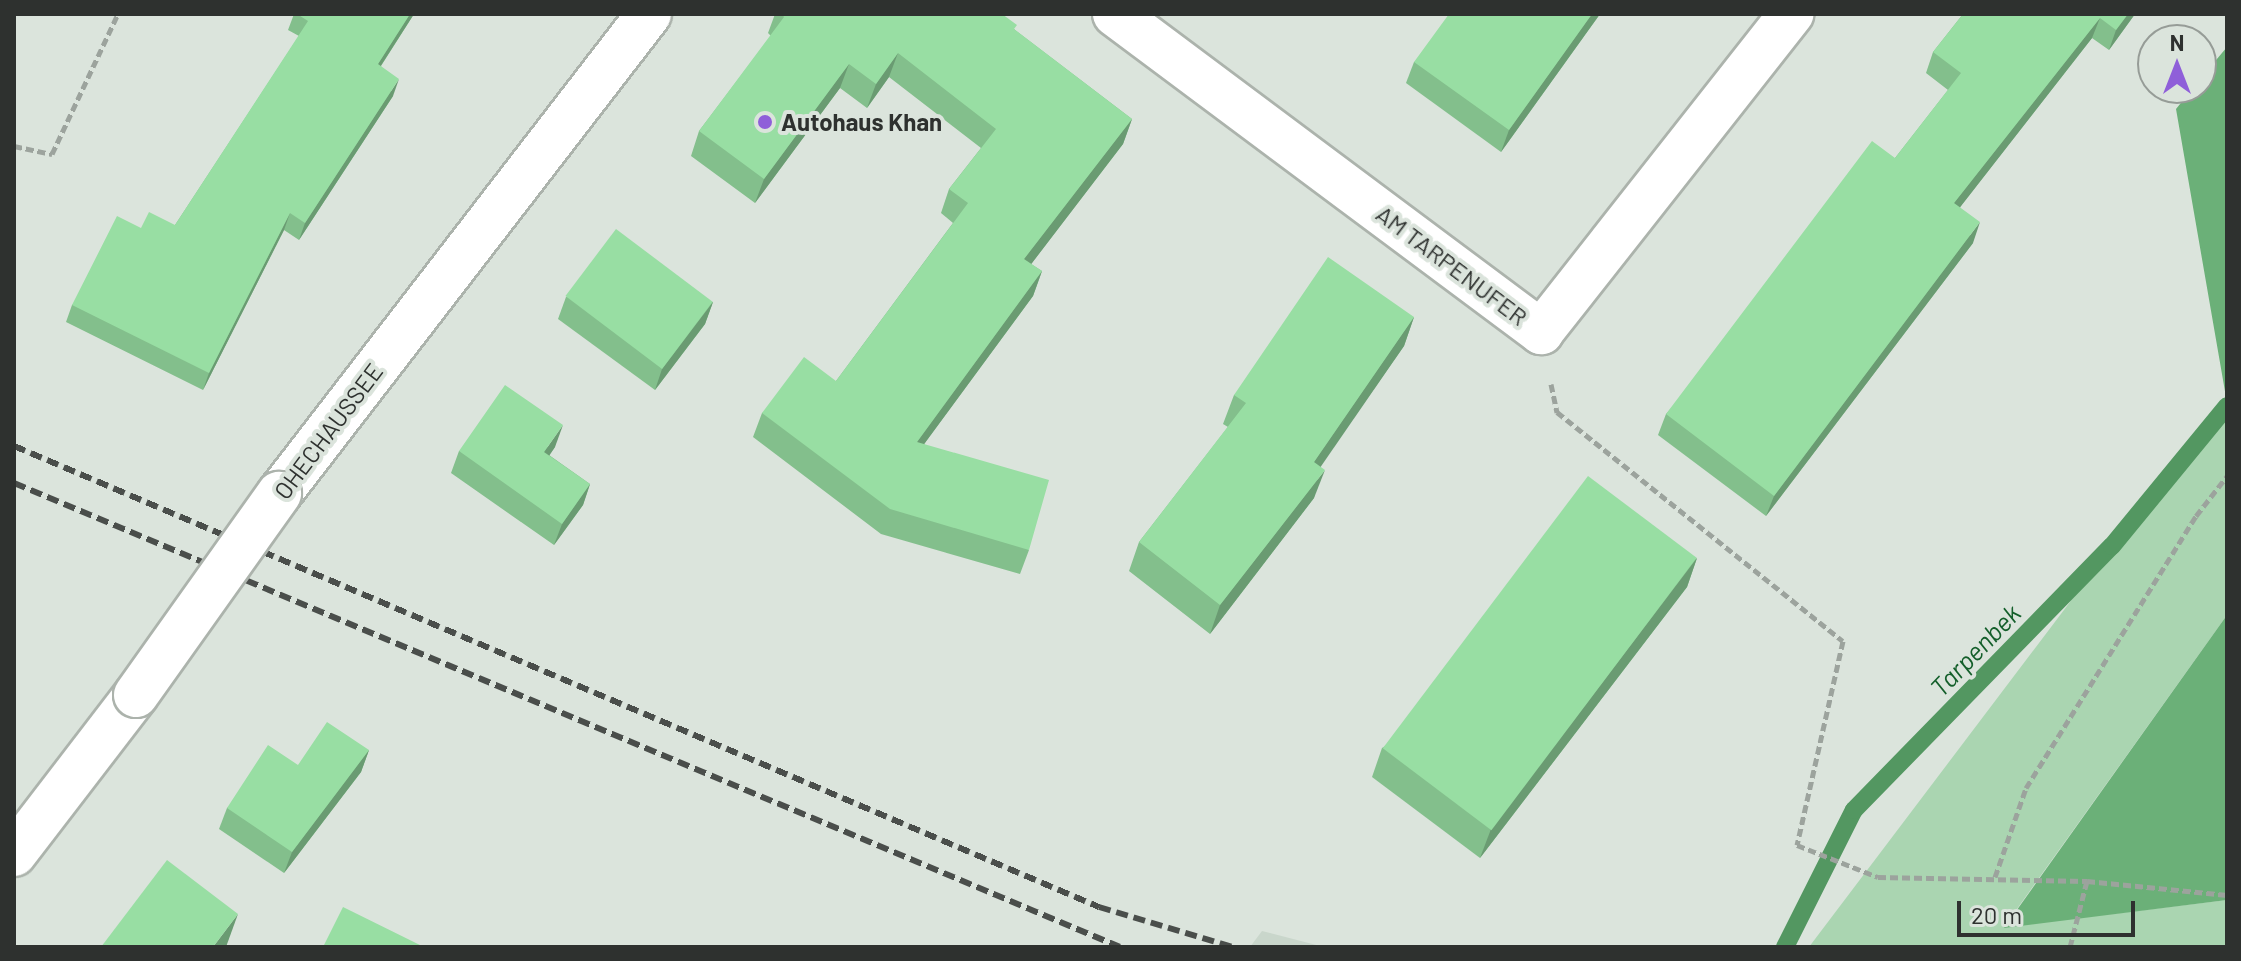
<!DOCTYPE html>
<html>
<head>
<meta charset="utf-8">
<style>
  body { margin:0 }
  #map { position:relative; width:2241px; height:961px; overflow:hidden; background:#dbe4dc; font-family:Barlow,sans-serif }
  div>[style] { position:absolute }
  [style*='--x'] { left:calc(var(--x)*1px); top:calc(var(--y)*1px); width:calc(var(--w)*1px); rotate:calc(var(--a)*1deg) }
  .built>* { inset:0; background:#c9d6cb }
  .green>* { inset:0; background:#aad5b1 }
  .forest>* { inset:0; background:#6bb078 }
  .stream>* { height:18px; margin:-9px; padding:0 9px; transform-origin:9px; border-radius:9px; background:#539761 }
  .path>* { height:5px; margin-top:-2.5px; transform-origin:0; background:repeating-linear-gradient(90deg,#9ca39d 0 8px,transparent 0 12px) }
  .roads { filter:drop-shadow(2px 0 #acb3ac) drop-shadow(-2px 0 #acb3ac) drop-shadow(0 2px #acb3ac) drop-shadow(0 -2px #acb3ac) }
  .street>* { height:44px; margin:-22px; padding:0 22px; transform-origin:22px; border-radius:22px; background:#fff }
  .primary>* { height:44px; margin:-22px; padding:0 22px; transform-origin:22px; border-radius:22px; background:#fff }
  .rail>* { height:6px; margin-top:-3px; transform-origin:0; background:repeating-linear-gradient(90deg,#4a4e4b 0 12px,transparent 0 18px) }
  .bridges { filter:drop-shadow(2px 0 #acb3ac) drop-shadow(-2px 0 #acb3ac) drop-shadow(0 2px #acb3ac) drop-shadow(0 -2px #acb3ac) }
  .primary-bridge>* { height:44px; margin:-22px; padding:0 22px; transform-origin:22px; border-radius:22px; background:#fff }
  .wall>* { inset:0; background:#83bf8c }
  .shaded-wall>* { inset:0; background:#6a9b72 }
  .building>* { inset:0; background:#98dea3; transform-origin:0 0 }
  .dots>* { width:22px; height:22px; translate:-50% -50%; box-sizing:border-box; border:4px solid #dbe4dc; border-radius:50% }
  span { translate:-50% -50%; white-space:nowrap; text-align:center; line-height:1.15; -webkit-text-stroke:8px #dbe4dc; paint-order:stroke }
  .poi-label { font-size:24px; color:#2e312f; font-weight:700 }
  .left { translate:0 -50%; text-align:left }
  .street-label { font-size:24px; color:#2e312f }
  .water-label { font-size:26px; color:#145f2b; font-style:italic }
  .frame { position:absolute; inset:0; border:16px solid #2e312f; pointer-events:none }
  .north { position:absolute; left:2137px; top:24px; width:80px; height:80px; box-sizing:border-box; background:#dbe4dc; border:2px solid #969c97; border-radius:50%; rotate:0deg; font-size:22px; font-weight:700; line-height:32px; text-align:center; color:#2e312f }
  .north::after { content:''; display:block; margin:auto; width:28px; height:36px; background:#8f5fd9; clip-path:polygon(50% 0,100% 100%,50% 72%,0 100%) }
  .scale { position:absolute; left:1957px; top:901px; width:178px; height:36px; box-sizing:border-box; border:4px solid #2e312f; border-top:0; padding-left:10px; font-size:24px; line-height:28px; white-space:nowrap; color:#2e312f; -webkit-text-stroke:6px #dbe4dc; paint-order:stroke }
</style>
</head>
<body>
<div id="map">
  <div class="built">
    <i style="clip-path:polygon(1262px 931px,1324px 947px,1250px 947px)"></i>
  </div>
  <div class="green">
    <i style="clip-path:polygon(2225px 397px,2227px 615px,2004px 927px,2227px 900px,2227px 947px,1809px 947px)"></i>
  </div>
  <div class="forest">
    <i style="clip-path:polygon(2227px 47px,2227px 403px,2176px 109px,2193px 88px,2201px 88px,2201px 78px)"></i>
    <i style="clip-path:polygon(2227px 615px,2227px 900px,2004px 928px)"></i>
  </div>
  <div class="stream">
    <i style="--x:1785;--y:947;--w:153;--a:-63.3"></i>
    <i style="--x:1854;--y:810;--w:369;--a:-45.7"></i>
    <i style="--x:2112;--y:546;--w:181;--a:-50.6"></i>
  </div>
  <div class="path">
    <i style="--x:14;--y:146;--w:39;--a:12"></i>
    <i style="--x:52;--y:154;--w:155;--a:-64.8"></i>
    <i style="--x:1551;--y:384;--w:29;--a:78"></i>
    <i style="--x:1557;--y:412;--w:366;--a:38.7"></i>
    <i style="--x:1843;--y:641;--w:209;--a:102.7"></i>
    <i style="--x:1797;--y:845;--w:87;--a:21.6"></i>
    <i style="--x:1878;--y:877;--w:209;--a:1.1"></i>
    <i style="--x:2087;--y:881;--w:141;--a:5.7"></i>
    <i style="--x:1995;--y:877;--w:94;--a:-70.8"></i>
    <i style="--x:2026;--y:788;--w:321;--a:-58"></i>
    <i style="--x:2196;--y:516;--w:51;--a:-52.2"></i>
    <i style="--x:2070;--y:947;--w:68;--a:-75.6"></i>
  </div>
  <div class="roads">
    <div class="street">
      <i style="--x:1115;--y:14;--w:532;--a:36.74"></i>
      <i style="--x:1541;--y:332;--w:405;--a:-51.8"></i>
    </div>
    <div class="primary">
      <i style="--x:279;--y:494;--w:606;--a:-52.37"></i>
      <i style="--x:14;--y:854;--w:200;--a:-52.5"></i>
    </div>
  </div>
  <div class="rail">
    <i style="--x:14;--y:446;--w:1179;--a:23.02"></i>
    <i style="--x:1099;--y:907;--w:139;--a:16.7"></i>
    <i style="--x:14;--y:483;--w:1199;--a:22.76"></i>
  </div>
  <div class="bridges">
    <div class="primary-bridge">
      <i style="--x:136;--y:695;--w:247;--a:-54.6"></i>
    </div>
  </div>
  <div class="wall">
    <i style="clip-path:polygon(294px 14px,414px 14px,381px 66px,393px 96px,299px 240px,284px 230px,203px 390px,66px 322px,72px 305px,175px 225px,299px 36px,288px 30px)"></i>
    <i style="clip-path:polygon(775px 14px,1002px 14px,1015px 30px,1132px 119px,1123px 144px,1031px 264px,1042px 271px,1033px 296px,924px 444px,1029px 550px,1020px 574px,881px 534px,753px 437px,762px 413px,836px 381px,953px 223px,941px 213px,949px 189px,981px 148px,889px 77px,867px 108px,840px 88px,755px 203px,691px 156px,699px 131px,771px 36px,768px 33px)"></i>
    <i style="clip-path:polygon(1600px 14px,1501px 152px,1406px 83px,1414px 62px)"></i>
    <i style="clip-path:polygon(1963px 14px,2135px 14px,2109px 50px,2092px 38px,1960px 207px,1973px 243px,1766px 516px,1658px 435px,1666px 414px,1895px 158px,1948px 90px,1926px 73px,1933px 52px)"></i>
    <i style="clip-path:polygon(566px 297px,713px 302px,705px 324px,655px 390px,558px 319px)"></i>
    <i style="clip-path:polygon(1414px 317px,1404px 346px,1320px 466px,1314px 498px,1210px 634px,1129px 571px,1139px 542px,1228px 427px,1223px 424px,1234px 395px)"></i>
    <i style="clip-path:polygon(555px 447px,549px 455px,590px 484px,583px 505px,554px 545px,451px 473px,459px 451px)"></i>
    <i style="clip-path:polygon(1697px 558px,1687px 587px,1480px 858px,1372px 777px,1382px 748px)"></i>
    <i style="clip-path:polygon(369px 750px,361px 772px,284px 873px,219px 829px,227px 808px,298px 765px)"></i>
  </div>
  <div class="shaded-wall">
    <i style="clip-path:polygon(410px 14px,414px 14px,371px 81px,378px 64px)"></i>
    <i style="clip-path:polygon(1592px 14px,1600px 14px,1501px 152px,1509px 130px)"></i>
    <i style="clip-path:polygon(2128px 14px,2135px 14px,2109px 50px,2116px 30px)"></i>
    <i style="clip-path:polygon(2100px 18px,2092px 38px,1947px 224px,1954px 203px)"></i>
    <i style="clip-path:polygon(898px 53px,889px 77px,867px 108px,876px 84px)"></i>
    <i style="clip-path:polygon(849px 64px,840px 88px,755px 203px,764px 179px)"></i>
    <i style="clip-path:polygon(399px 79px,393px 96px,299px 240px,305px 223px)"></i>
    <i style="clip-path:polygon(1132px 119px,1123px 144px,1016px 284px,1024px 259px)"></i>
    <i style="clip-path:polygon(290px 213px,284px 230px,203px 390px,209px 373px)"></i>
    <i style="clip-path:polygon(1980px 222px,1973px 243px,1766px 516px,1774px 496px)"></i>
    <i style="clip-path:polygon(1042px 271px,1033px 296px,908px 466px,917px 442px)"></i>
    <i style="clip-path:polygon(713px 302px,705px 324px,655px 390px,662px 369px)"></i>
    <i style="clip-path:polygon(1414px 317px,1404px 346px,1304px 491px,1314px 462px)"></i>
    <i style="clip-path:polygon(563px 425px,555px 447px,537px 474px,544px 452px)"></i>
    <i style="clip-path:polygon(1325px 470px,1314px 498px,1210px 634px,1220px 605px)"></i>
    <i style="clip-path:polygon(590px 484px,583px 505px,554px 545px,562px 524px)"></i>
    <i style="clip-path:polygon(1697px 558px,1687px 587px,1480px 858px,1491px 829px)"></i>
    <i style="clip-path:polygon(369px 750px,361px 772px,284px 873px,292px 852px)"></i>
    <i style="clip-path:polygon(238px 914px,226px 947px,213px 947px)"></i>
  </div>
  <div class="building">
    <i style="clip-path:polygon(297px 14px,410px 14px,378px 64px,399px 79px,305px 223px,290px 213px,209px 373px,72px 305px,117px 216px,141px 228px,149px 212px,175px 225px,308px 21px)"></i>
    <i style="clip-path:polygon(782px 14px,1002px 14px,1017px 25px,1014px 29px,1132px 119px,1024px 259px,1042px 271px,917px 442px,1049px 480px,1029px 550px,890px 509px,762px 413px,804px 357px,836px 381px,968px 203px,949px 189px,996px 129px,898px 53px,876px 84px,849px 64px,764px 179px,699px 131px,784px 17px)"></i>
    <i style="clip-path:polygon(1449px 14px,1488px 15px,1592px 14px,1509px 130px,1414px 62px)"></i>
    <i style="clip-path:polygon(1963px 14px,2128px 14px,2116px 30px,2100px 18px,1954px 203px,1980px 222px,1774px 496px,1666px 414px,1872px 141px,1895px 158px,1961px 73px,1933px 52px)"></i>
    <i style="left:616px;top:229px;width:121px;height:84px;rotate:37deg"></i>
    <i style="clip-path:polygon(1328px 257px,1414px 317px,1314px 462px,1325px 470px,1220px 605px,1139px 542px,1246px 403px,1234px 395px)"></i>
    <i style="clip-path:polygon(505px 385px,563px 425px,544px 452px,590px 484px,562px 524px,459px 451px)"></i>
    <i style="left:1588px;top:476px;width:136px;height:341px;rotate:37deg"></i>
    <i style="clip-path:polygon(327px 722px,369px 750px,292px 852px,227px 808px,268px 745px,298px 765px)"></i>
    <i style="clip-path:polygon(167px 860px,238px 914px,213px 947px,101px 947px)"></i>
    <i style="clip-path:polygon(343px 907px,424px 947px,323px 947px)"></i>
  </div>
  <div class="dots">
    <i style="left:765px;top:122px;background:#8f5fd9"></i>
  </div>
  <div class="poi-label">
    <span class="left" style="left:781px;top:122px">Autohaus Khan</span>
  </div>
  <div class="street-label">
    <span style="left:1452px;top:265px;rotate:37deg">AM TARPENUFER</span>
    <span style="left:328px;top:431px;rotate:-53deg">OHECHAUSSEE</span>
  </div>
  <div class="water-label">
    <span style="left:1975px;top:650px;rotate:-46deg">Tarpenbek</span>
  </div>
  <div class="frame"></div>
  <div class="north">N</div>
  <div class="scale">20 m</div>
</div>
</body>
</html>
